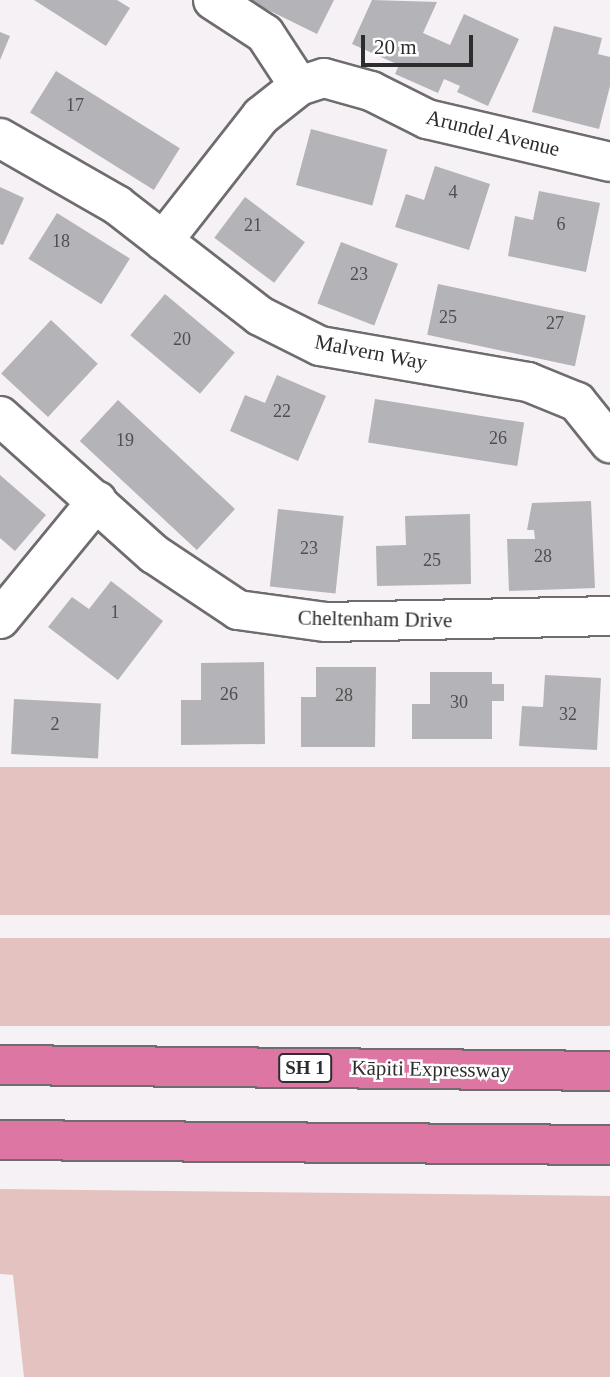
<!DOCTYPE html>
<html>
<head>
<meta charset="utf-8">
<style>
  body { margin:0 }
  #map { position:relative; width:610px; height:1377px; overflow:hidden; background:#f5f1f5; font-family:"Times New Roman",serif }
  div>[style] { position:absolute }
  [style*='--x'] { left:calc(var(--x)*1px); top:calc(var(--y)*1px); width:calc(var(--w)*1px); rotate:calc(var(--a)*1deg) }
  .green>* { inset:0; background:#e3c2bf; transform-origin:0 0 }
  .building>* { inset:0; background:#b4b3b7; transform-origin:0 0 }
  .roads { filter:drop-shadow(2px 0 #6f6c6f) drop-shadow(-2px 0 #6f6c6f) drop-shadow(0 2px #6f6c6f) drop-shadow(0 -2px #6f6c6f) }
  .minor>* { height:38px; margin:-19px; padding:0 19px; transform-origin:19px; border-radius:19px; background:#fff }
  .motorway>* { height:38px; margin:-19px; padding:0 19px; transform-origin:19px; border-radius:19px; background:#dd76a3 }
  span { translate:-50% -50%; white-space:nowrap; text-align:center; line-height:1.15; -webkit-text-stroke:5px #fff; paint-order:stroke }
  .number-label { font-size:18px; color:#504e50 }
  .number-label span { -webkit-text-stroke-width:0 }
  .shield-label span { padding:2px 5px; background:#fff; border:2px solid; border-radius:5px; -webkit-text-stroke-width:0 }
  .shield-label { font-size:19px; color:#2e2d2e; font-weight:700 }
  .street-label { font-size:21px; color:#2e2d2e }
  .scale { position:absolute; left:361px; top:35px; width:112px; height:32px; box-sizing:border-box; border:4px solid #2e2d2e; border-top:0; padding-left:9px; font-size:21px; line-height:24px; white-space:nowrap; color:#2e2d2e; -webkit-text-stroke:5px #fff; paint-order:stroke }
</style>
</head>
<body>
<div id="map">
  <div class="green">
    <i style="left:610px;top:767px;width:148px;height:610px;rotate:90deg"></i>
    <i style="left:610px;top:938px;width:88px;height:610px;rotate:90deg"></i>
    <i style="clip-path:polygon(0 1189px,610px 1196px,610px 1377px,24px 1377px,13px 1275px,0 1274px)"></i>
  </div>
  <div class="building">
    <i style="clip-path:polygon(34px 0,117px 0,130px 8px,106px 46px)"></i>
    <i style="clip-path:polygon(248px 0,334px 0,317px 34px)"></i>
    <i style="clip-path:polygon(372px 0,437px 2px,423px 33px,450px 45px,464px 14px,519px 39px,488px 106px,457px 92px,460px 86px,444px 79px,438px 93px,395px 74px,399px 65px,352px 44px)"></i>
    <i style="clip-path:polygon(554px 26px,602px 38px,598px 54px,610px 57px,610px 86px,599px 129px,532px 112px)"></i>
    <i style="clip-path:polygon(0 32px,10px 36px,0 60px)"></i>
    <i style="left:56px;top:71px;width:146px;height:49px;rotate:32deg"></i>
    <i style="left:311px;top:129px;width:79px;height:58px;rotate:15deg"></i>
    <i style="clip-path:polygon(435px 166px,490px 184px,469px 250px,395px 227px,406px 194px,424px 200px)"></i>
    <i style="clip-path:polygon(0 187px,24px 198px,3px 245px,0 244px)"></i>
    <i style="clip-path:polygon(539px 191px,600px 203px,586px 272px,508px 256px,515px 216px,533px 220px)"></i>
    <i style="left:245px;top:197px;width:75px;height:51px;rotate:37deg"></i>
    <i style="left:57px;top:213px;width:86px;height:54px;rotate:32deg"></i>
    <i style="left:341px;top:242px;width:61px;height:66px;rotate:21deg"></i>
    <i style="left:438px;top:284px;width:151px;height:52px;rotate:12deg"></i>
    <i style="left:165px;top:294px;width:91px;height:54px;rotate:40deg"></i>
    <i style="left:51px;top:320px;width:64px;height:73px;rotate:43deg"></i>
    <i style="clip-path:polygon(277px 375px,326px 396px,298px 461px,230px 431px,245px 395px,265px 403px)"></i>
    <i style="left:375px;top:399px;width:151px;height:44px;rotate:9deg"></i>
    <i style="left:118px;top:400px;width:160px;height:56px;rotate:43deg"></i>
    <i style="clip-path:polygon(0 475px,46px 515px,15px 551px,0 538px)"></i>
    <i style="clip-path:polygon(591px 501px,595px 588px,509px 591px,507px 539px,535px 539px,534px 530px,527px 530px,532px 503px)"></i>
    <i style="left:278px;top:509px;width:66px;height:78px;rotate:6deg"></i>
    <i style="clip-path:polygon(470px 514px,471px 584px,377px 586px,376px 546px,406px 545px,405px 516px)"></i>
    <i style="clip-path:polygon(111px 581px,163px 621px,118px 680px,48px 627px,72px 597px,89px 609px)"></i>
    <i style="clip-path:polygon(264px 662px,265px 744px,181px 745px,181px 700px,201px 700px,201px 663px)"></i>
    <i style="clip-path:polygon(316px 667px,376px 667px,375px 747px,301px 747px,301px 697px,316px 697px)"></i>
    <i style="clip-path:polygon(430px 672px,492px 672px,492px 684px,504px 684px,504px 701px,492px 701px,492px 739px,412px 739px,412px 704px,430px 704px)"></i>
    <i style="clip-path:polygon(545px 675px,601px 678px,597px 750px,519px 746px,522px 706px,543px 707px)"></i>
    <i style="left:14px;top:699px;width:87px;height:55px;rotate:3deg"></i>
  </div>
  <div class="roads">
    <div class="minor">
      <i style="--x:213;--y:0;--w:62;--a:33.2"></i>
      <i style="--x:265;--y:34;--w:62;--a:56.8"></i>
      <i style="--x:0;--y:138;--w:135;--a:29.8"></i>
      <i style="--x:117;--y:205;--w:181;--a:37.8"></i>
      <i style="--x:260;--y:316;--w:67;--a:26.6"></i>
      <i style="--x:320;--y:346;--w:211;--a:9.8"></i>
      <i style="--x:528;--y:382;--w:53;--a:22.2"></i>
      <i style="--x:577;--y:402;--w:53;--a:51.2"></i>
      <i style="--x:163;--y:241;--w:159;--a:-51.9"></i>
      <i style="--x:261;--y:116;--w:48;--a:-38.3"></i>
      <i style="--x:299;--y:86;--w:26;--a:-18"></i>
      <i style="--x:324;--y:78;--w:49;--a:15.5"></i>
      <i style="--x:371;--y:91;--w:63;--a:26.6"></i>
      <i style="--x:427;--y:119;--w:188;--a:13.2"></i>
      <i style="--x:0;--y:416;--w:207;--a:41.9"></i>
      <i style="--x:154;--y:554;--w:101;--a:33.7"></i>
      <i style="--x:238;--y:610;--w:89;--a:7.8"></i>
      <i style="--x:326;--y:622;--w:284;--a:-1.2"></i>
      <i style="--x:0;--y:619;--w:153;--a:-50.6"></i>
    </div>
    <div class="motorway">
      <i style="--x:0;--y:1065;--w:610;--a:0.56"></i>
      <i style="--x:0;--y:1140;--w:610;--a:0.47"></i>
    </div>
  </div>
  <div class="number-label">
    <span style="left:75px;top:105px">17</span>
    <span style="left:453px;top:192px">4</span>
    <span style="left:561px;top:224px">6</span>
    <span style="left:253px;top:225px">21</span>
    <span style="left:61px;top:241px">18</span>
    <span style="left:359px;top:274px">23</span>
    <span style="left:448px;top:317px">25</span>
    <span style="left:555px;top:323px">27</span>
    <span style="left:182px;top:339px">20</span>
    <span style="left:282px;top:411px">22</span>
    <span style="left:498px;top:438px">26</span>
    <span style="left:125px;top:440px">19</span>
    <span style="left:309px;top:548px">23</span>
    <span style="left:543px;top:556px">28</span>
    <span style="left:432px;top:560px">25</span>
    <span style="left:115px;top:612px">1</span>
    <span style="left:229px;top:694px">26</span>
    <span style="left:344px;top:695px">28</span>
    <span style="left:459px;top:702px">30</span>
    <span style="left:568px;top:714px">32</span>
    <span style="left:55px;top:724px">2</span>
  </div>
  <div class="shield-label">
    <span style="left:305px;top:1068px">SH 1</span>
  </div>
  <div class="street-label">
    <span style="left:493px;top:133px;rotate:14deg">Arundel Avenue</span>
    <span style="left:371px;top:352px;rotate:11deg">Malvern Way</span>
    <span style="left:375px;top:619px;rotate:1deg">Cheltenham Drive</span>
    <span style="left:431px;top:1069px;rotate:1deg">Kāpiti Expressway</span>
  </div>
  <div class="scale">20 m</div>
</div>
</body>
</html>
